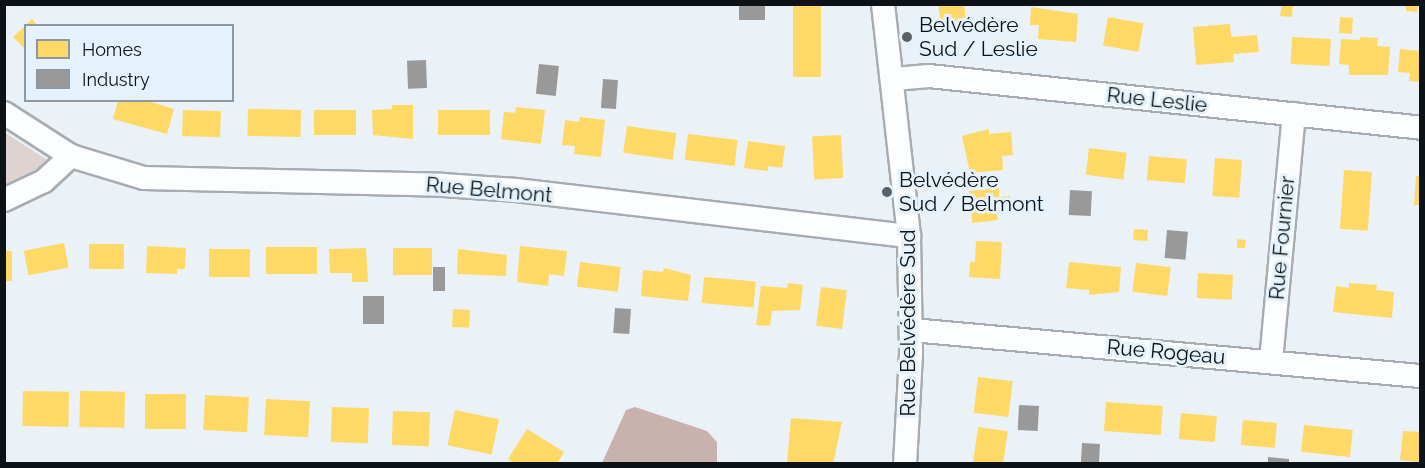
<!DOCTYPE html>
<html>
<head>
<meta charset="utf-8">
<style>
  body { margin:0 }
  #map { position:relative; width:1425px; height:468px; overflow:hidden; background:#eaf1f7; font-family:Raleway,sans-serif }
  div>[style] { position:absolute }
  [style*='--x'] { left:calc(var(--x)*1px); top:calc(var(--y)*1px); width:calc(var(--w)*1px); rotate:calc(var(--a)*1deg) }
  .green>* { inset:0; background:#dfd3d2 }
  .water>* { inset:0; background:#c9b2ad }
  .homes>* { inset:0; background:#ffd966; transform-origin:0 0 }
  .industry>* { inset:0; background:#999; transform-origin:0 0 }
  .roads { filter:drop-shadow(2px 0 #a6acb1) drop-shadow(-2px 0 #a6acb1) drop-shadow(0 2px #a6acb1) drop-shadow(0 -2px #a6acb1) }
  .minor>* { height:22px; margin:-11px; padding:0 11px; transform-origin:11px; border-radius:11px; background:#fcfdfe }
  .dots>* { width:16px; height:16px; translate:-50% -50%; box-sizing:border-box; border:3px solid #e5f2fc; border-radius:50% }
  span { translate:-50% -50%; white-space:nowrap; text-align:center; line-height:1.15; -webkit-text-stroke:6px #e5f2fc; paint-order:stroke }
  .poi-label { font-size:21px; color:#0c1216 }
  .left { translate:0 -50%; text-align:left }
  .street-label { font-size:21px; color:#0c1216 }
  .frame { position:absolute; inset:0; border:6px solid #0c1216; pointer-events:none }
  .legend { position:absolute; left:24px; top:24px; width:210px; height:78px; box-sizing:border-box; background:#e5f2fc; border:2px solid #8e98a0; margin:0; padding:8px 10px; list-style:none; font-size:18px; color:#0c1216 }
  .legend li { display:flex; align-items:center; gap:12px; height:30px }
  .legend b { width:30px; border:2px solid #8e98a0 }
</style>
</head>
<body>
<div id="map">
  <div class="green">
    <i style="clip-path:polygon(4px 132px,49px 161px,40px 173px,4px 191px)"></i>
  </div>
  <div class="water">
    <i style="clip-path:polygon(635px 407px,707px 431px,717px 442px,717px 463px,602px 463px,626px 410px)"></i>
  </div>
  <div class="homes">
    <i style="left:793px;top:4px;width:28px;height:73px"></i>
    <i style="clip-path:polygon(938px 4px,964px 4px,967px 27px,942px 30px)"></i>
    <i style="clip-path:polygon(1282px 4px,1293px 4px,1292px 17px,1280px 16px)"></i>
    <i style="clip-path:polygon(1406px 4px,1418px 4px,1417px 12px,1406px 11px)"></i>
    <i style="clip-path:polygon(1031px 7px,1078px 14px,1076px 42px,1038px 39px,1039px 25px,1030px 25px)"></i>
    <i style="left:1108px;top:17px;width:36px;height:29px;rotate:10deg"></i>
    <i style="left:1340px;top:17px;width:13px;height:16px;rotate:4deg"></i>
    <i style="clip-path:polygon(32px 19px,38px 26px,26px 26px,26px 50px,13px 37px)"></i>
    <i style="clip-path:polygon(1230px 24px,1231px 37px,1257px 35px,1259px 52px,1233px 54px,1234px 62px,1196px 65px,1193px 27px)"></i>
    <i style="left:1292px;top:37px;width:39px;height:27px;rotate:3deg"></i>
    <i style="clip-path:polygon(1360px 37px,1378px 38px,1377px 46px,1390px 47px,1388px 75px,1349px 75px,1349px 65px,1339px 64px,1341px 39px,1360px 40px)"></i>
    <i style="clip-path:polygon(1400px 49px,1420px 51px,1420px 82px,1409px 81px,1410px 73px,1398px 72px)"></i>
    <i style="clip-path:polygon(118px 100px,144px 100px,174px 109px,167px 134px,113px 119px)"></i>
    <i style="clip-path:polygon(392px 105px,413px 105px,413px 139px,373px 135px,372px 110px,392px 109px)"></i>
    <i style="clip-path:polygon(516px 107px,545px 110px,541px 144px,501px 139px,504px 112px,515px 113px)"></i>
    <i style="left:248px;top:109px;width:53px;height:27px;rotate:1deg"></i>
    <i style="left:183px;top:110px;width:38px;height:26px;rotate:2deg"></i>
    <i style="left:314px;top:110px;width:42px;height:25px"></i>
    <i style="left:438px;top:110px;width:52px;height:25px"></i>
    <i style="clip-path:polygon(580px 117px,605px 120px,601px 157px,574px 154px,575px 146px,562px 145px,565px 120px,579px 122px)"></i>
    <i style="left:627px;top:126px;width:50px;height:27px;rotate:8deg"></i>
    <i style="clip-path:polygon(989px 129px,989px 134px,1011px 132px,1013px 155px,1002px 156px,1003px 170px,970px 173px,962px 136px)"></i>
    <i style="left:688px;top:134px;width:50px;height:26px;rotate:7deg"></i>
    <i style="left:841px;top:135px;width:43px;height:29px;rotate:87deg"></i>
    <i style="clip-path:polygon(748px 141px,785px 146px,782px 168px,768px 166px,768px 171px,744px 168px)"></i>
    <i style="left:1089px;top:148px;width:38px;height:27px;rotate:7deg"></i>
    <i style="left:1149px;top:156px;width:38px;height:24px;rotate:5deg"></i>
    <i style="left:1215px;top:158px;width:27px;height:38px;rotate:4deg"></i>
    <i style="left:1344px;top:170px;width:28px;height:59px;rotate:4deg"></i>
    <i style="clip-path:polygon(1416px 176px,1420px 176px,1420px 205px,1414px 205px)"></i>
    <i style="clip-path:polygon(999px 188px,999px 197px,1010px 196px,1011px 213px,997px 214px,998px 220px,972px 223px,969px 191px)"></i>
    <i style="left:1134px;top:229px;width:14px;height:11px;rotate:4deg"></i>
    <i style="clip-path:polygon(1237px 239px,1246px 240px,1245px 248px,1237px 248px)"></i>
    <i style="clip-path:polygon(976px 241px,1002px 242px,1000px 279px,969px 277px,970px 262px,975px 262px)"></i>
    <i style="left:64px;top:243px;width:25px;height:41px;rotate:79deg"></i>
    <i style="left:89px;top:244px;width:35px;height:25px"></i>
    <i style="clip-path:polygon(147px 246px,186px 248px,185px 269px,177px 269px,177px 274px,146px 273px)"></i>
    <i style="clip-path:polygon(520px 246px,567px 251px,564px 276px,549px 274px,548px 286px,517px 282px)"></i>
    <i style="left:266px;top:247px;width:51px;height:27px"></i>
    <i style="clip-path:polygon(366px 248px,368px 282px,352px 282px,352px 273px,330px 273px,329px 249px)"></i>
    <i style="left:432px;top:248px;width:27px;height:39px;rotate:90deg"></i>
    <i style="left:209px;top:249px;width:41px;height:28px"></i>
    <i style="clip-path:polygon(458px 249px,507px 255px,506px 276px,457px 274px)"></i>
    <i style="left:4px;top:251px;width:8px;height:30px"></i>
    <i style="left:580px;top:262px;width:41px;height:25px;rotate:7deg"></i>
    <i style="clip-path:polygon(1069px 262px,1121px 267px,1119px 292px,1089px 295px,1089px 290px,1066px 288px)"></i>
    <i style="left:1136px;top:263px;width:35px;height:29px;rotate:7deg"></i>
    <i style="clip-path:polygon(664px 268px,691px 275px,688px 301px,641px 296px,643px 270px,663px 272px)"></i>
    <i style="left:1198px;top:273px;width:35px;height:25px;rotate:3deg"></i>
    <i style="left:704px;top:277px;width:52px;height:26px;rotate:5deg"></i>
    <i style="clip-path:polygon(788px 283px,803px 285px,800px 310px,772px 311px,770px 326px,756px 325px,761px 286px,787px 288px)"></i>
    <i style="clip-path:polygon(1349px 283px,1377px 285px,1376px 290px,1394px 292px,1392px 318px,1333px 312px,1336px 286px,1349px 288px)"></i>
    <i style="left:821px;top:287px;width:26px;height:39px;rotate:7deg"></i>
    <i style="left:453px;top:309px;width:17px;height:18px;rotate:3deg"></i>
    <i style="left:978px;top:377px;width:35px;height:36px;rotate:7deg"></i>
    <i style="left:23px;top:391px;width:46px;height:35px;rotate:1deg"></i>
    <i style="left:80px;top:391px;width:45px;height:36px;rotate:1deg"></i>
    <i style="left:145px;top:394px;width:41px;height:35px"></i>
    <i style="left:205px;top:395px;width:44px;height:35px;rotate:3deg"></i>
    <i style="left:266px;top:399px;width:44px;height:36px;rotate:3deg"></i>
    <i style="left:1106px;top:402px;width:57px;height:29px;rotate:4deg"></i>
    <i style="left:332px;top:407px;width:37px;height:35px;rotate:2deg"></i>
    <i style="left:455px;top:410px;width:45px;height:36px;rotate:12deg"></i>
    <i style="left:393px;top:411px;width:37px;height:34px;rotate:2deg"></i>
    <i style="left:1181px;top:413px;width:36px;height:26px;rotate:5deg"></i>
    <i style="clip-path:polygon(791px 418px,842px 422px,833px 464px,787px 464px)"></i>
    <i style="left:1243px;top:420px;width:34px;height:25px;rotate:5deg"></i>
    <i style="left:1304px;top:425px;width:49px;height:27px;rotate:6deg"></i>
    <i style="left:978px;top:427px;width:30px;height:37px;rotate:8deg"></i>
    <i style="clip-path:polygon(527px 429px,564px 452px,557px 464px,515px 464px,508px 459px)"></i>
    <i style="clip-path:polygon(1403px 431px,1420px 432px,1420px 462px,1400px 460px)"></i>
  </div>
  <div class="industry">
    <i style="left:739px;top:4px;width:26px;height:16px"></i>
    <i style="left:426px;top:60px;width:28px;height:19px;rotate:88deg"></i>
    <i style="left:539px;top:64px;width:20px;height:30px;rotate:6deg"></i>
    <i style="left:603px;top:79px;width:15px;height:29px;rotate:4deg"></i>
    <i style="left:1070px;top:190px;width:22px;height:25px;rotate:3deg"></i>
    <i style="left:1167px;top:230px;width:21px;height:28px;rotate:5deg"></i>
    <i style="left:433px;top:267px;width:12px;height:24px"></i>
    <i style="left:363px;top:296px;width:21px;height:28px"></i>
    <i style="left:615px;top:308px;width:16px;height:25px;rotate:4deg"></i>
    <i style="left:1019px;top:405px;width:20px;height:25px;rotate:3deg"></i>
    <i style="left:1082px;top:443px;width:18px;height:21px;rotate:3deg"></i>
    <i style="clip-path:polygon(1268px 457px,1289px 459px,1289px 464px,1268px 464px)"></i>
  </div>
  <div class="roads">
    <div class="minor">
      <i style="--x:883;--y:4;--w:233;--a:83.6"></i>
      <i style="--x:909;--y:236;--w:118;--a:89"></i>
      <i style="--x:911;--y:354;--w:110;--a:93.1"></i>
      <i style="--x:894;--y:79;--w:35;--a:-5"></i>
      <i style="--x:929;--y:76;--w:494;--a:6"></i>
      <i style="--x:4;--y:113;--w:80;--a:32.7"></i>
      <i style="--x:71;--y:156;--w:76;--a:16.8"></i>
      <i style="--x:144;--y:178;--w:299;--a:1.3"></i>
      <i style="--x:443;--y:185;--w:73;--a:3.9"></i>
      <i style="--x:516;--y:190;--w:396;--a:6.7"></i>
      <i style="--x:4;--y:200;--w:44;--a:-25.4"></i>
      <i style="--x:44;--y:181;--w:37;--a:-43"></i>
      <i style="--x:912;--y:330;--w:510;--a:5.17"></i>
      <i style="--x:1271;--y:361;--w:248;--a:-84.7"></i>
    </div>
  </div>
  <div class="dots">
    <i style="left:907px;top:37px;background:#5a6065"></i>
    <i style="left:887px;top:192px;background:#5a6065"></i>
  </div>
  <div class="poi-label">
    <span class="left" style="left:919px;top:37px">Belvédère<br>Sud / Leslie</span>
    <span class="left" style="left:899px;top:192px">Belvédère<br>Sud / Belmont</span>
  </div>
  <div class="street-label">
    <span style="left:1157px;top:100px;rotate:6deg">Rue Leslie</span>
    <span style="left:489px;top:190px;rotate:5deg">Rue Belmont</span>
    <span style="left:1282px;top:238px;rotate:-85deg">Rue Fournier</span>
    <span style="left:908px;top:323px;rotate:-90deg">Rue Belvédère Sud</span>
    <span style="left:1166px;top:352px;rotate:5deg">Rue Rogeau</span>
  </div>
  <div class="frame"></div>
  <ul class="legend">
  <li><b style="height:16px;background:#ffd966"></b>Homes</li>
  <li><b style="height:16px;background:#999"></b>Industry</li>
  </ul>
</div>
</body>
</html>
